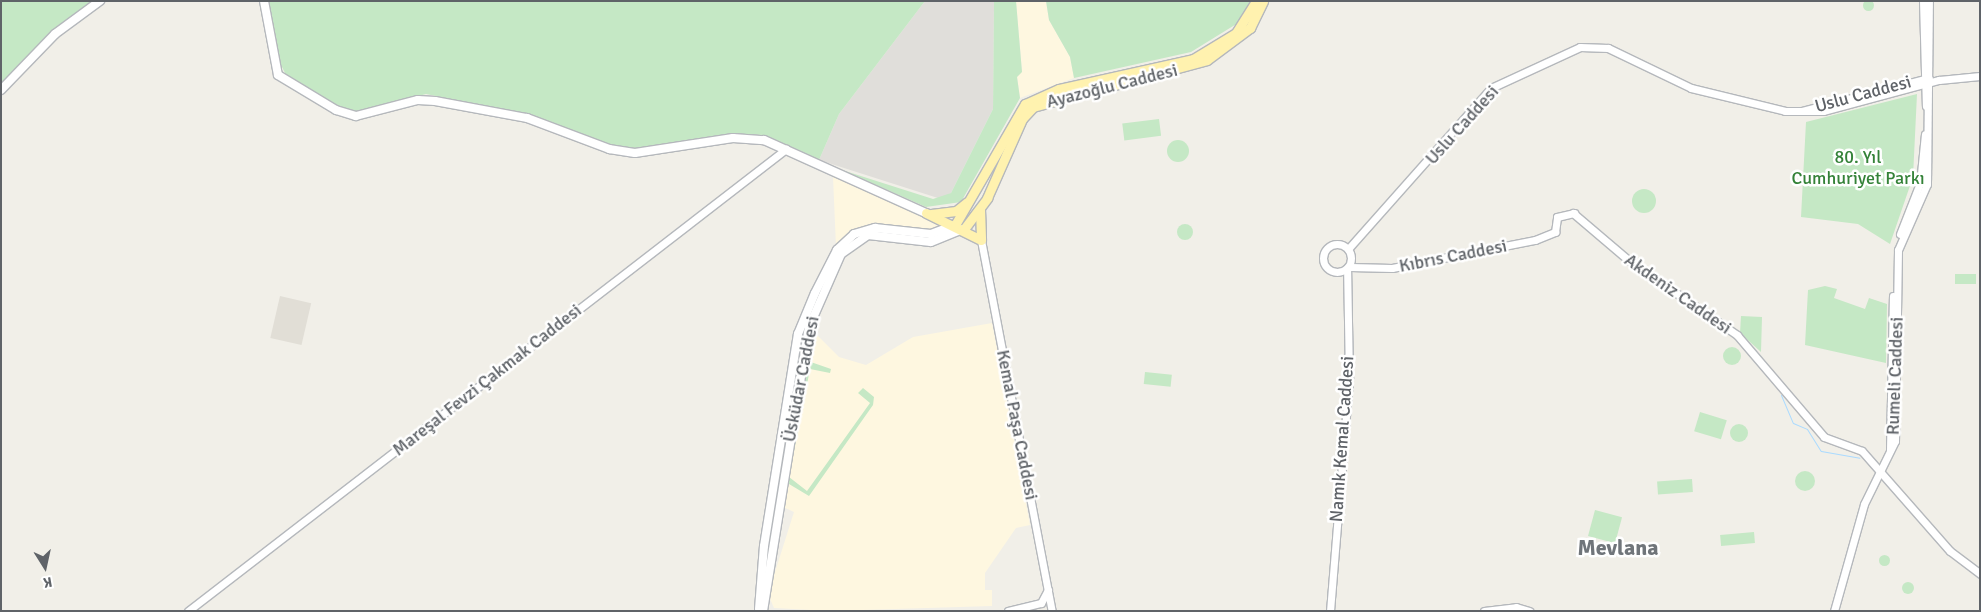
<!DOCTYPE html>
<html>
<head>
<meta charset="utf-8">
<style>
  body { margin:0 }
  #map { position:relative; width:1981px; height:612px; overflow:hidden; background:#f1efe8; font-family:Signika,sans-serif }
  div>[style] { position:absolute }
  [style*='--x'] { left:calc(var(--x)*1px); top:calc(var(--y)*1px); width:calc(var(--w)*1px); rotate:calc(var(--a)*1deg) }
  .commercial>* { inset:0; background:#fef7e0 }
  .industrial>* { inset:0; background:#e0deda }
  .education>* { inset:0; background:#e1ded6; transform-origin:0 0 }
  .green>* { inset:0; background:#c5e8c5; transform-origin:0 0 }
  .round { border-radius:50% }
  .stream>* { height:1px; margin:-0.5px; padding:0 0.5px; transform-origin:0.5px; border-radius:0.5px; background:#aadaff }
  .roads { filter:drop-shadow(1px 0 #b5b8bc) drop-shadow(-1px 0 #b5b8bc) drop-shadow(0 1px #b5b8bc) drop-shadow(0 -1px #b5b8bc) }
  .tertiary>* { height:7px; margin:-3.5px; padding:0 3.5px; transform-origin:3.5px; border-radius:3.5px; background:#fff }
  .tertiary>.ring { margin:-3.5px; padding:0; box-sizing:content-box; background:none; border:7px solid #fff; border-radius:50% }
  .secondary>* { height:8px; margin:-4px; padding:0 4px; transform-origin:4px; border-radius:4px; background:#fff }
  .primary>* { height:9px; margin:-4.5px; padding:0 4.5px; transform-origin:4.5px; border-radius:4.5px; background:#fff2af }
  span { translate:-50% -50%; white-space:nowrap; text-align:center; line-height:1.15; -webkit-text-stroke:5px #fff; paint-order:stroke }
  .street-label { font-size:18px; color:#5f6368 }
  .park-label { font-size:18px; color:#348238 }
  .district-label { font-size:22px; color:#70757a; font-weight:700 }
  .frame { position:absolute; inset:0; border:2px solid #5f6368; pointer-events:none }
  .north { position:absolute; left:20px; top:542px; width:50px; height:50px; -webkit-text-stroke:4px #fff; paint-order:stroke; rotate:170deg; font-size:14px; font-weight:700; line-height:20px; text-align:center; color:#5f6368 }
  .north::after { content:''; display:block; margin:auto; width:18px; height:22px; background:#5f6368; clip-path:polygon(50% 0,100% 100%,50% 72%,0 100%) }
</style>
</head>
<body>
<div id="map">
  <div class="commercial">
    <i style="clip-path:polygon(1016px 1px,1046px 1px,1049px 20px,1070px 57px,1074px 78px,1020px 98px,1017px 76px,1022px 71px)"></i>
    <i style="clip-path:polygon(833px 177px,933px 217px,939px 228px,916px 231px,866px 225px,843px 237px,836px 247px)"></i>
    <i style="clip-path:polygon(992px 323px,1030px 525px,1016px 528px,985px 573px,985px 590px,992px 590px,992px 606px,830px 611px,774px 608px,768px 594px,794px 512px,781px 506px,813px 331px,839px 357px,866px 365px,913px 337px)"></i>
  </div>
  <div class="industrial">
    <i style="clip-path:polygon(925px 1px,994px 1px,993px 109px,951px 193px,941px 199px,819px 160px,839px 114px)"></i>
  </div>
  <div class="education">
    <i style="left:280px;top:296px;width:32px;height:43px;rotate:13deg"></i>
  </div>
  <div class="green">
    <i class="round" style="left:1862.5px;top:-0.5px;width:11px;height:11px"></i>
    <i style="clip-path:polygon(1px 1px,96px 1px,53px 31px,1px 85px)"></i>
    <i style="clip-path:polygon(267px 1px,925px 1px,839px 114px,819px 160px,765px 135px,733px 134px,633px 149px,606px 144px,529px 115px,426px 94px,356px 113px,337px 107px,288px 79px,279px 61px)"></i>
    <i style="clip-path:polygon(994px 1px,1016px 1px,1022px 72px,1017px 77px,1020px 98px,961px 202px,926px 207px,842px 170px,933px 199px,951px 193px,993px 109px)"></i>
    <i style="clip-path:polygon(1046px 1px,1250px 1px,1238px 23px,1191px 52px,1074px 78px,1070px 57px,1049px 20px)"></i>
    <i style="clip-path:polygon(1917px 94px,1913px 177px,1890px 244px,1858px 224px,1801px 217px,1806px 122px)"></i>
    <i style="left:1159px;top:119px;width:17px;height:37px;rotate:83deg"></i>
    <i class="round" style="left:1167px;top:140px;width:22px;height:22px"></i>
    <i class="round" style="left:1632px;top:189px;width:24px;height:24px"></i>
    <i class="round" style="left:1177px;top:224px;width:16px;height:16px"></i>
    <i style="left:1955px;top:274px;width:21px;height:10px"></i>
    <i style="clip-path:polygon(1825px 286px,1837px 289px,1834px 298px,1865px 309px,1869px 298px,1887px 304px,1886px 363px,1805px 345px,1808px 290px)"></i>
    <i style="clip-path:polygon(1741px 316px,1762px 317px,1761px 352px,1740px 333px)"></i>
    <i class="round" style="left:1723px;top:347px;width:18px;height:18px"></i>
    <i style="clip-path:polygon(805px 360px,831px 369px,830px 373px,810px 369px,789px 477px,807px 491px,870px 403px,858px 393px,863px 388px,874px 397px,873px 405px,809px 496px,784px 481px)"></i>
    <i style="left:1145px;top:372px;width:27px;height:12px;rotate:6deg"></i>
    <i style="left:1700px;top:412px;width:28px;height:20px;rotate:17deg"></i>
    <i class="round" style="left:1730px;top:424px;width:18px;height:18px"></i>
    <i class="round" style="left:1795px;top:471px;width:20px;height:20px"></i>
    <i style="left:1692px;top:479px;width:13px;height:35px;rotate:86deg"></i>
    <i style="left:1595px;top:510px;width:28px;height:27px;rotate:15deg"></i>
    <i style="left:1754px;top:532px;width:11px;height:34px;rotate:85deg"></i>
    <i class="round" style="left:1878.5px;top:554.5px;width:11px;height:11px"></i>
    <i class="round" style="left:1902px;top:582px;width:12px;height:12px"></i>
  </div>
  <div class="stream">
    <i style="--x:1781;--y:395;--w:30;--a:67"></i>
    <i style="--x:1793;--y:423;--w:15;--a:23"></i>
    <i style="--x:1807;--y:429;--w:26;--a:58"></i>
    <i style="--x:1821;--y:451;--w:39;--a:10"></i>
  </div>
  <div class="roads">
    <div class="tertiary">
      <i style="--x:1923;--y:1;--w:105;--a:88.4"></i>
      <i style="--x:1802;--y:111;--w:131;--a:-14.6"></i>
      <i style="--x:1573;--y:213;--w:71;--a:40.4"></i>
      <i style="--x:1627;--y:259;--w:134;--a:34.6"></i>
      <i style="--x:1737;--y:335;--w:134;--a:49.5"></i>
      <i style="--x:1824;--y:437;--w:40;--a:20.2"></i>
      <i style="--x:1862;--y:451;--w:133;--a:48.7"></i>
      <i style="--x:1950;--y:551;--w:38;--a:37"></i>
      <i style="--x:1900;--y:234;--w:55;--a:-68.6"></i>
      <i style="--x:1920;--y:183;--w:49;--a:-84.2"></i>
      <i style="--x:981;--y:240;--w:378;--a:79.2"></i>
      <i class="ring" style="left:1323px;top:244px;width:21px;height:21px"></i>
      <i style="--x:1348;--y:249;--w:215;--a:-48.4"></i>
      <i style="--x:1491;--y:88;--w:98;--a:-24.7"></i>
      <i style="--x:1580;--y:47;--w:28;--a:2"></i>
      <i style="--x:1608;--y:48;--w:92;--a:25.7"></i>
      <i style="--x:1691;--y:88;--w:97;--a:13.7"></i>
      <i style="--x:1785;--y:111;--w:38;--a:0"></i>
      <i style="--x:1823;--y:111;--w:120;--a:-15"></i>
      <i style="--x:1939;--y:80;--w:41;--a:-5.6"></i>
      <i style="--x:1350;--y:267;--w:42;--a:1.4"></i>
      <i style="--x:1392;--y:268;--w:146;--a:-11.1"></i>
      <i style="--x:1535;--y:240;--w:22;--a:-22"></i>
      <i style="--x:1555;--y:232;--w:15;--a:-82"></i>
      <i style="--x:1557;--y:217;--w:18;--a:-13"></i>
      <i style="--x:1890;--y:450;--w:154;--a:-88.9"></i>
      <i style="--x:188;--y:611;--w:756;--a:-37.69"></i>
      <i style="--x:1008;--y:611;--w:34;--a:-14"></i>
      <i style="--x:1041;--y:603;--w:15;--a:-62"></i>
      <i style="--x:1330;--y:611;--w:234;--a:-85.3"></i>
      <i style="--x:1349;--y:378;--w:110;--a:-91"></i>
      <i style="--x:1484;--y:611;--w:32;--a:-7"></i>
      <i style="--x:1516;--y:607;--w:14;--a:17"></i>
      <i style="--x:1834;--y:611;--w:111;--a:-74.3"></i>
      <i style="--x:1864;--y:504;--w:70;--a:-63.8"></i>
      <i style="--x:1895;--y:441;--w:191;--a:-89.1"></i>
      <i style="--x:1898;--y:250;--w:72;--a:-66.3"></i>
      <i style="--x:1927;--y:184;--w:183;--a:-89.4"></i>
    </div>
    <div class="secondary">
      <i style="--x:264;--y:1;--w:75;--a:79.3"></i>
      <i style="--x:278;--y:75;--w:68;--a:31.1"></i>
      <i style="--x:336;--y:110;--w:21;--a:17"></i>
      <i style="--x:356;--y:116;--w:64;--a:-14.5"></i>
      <i style="--x:418;--y:100;--w:17;--a:3"></i>
      <i style="--x:435;--y:101;--w:94;--a:10.5"></i>
      <i style="--x:527;--y:118;--w:88;--a:20.7"></i>
      <i style="--x:609;--y:149;--w:26;--a:9"></i>
      <i style="--x:635;--y:153;--w:99;--a:-8.7"></i>
      <i style="--x:733;--y:138;--w:31;--a:4"></i>
      <i style="--x:764;--y:140;--w:178;--a:24.3"></i>
      <i style="--x:1;--y:90;--w:78;--a:-46"></i>
      <i style="--x:55;--y:34;--w:56;--a:-36.3"></i>
      <i style="--x:759;--y:609;--w:63;--a:-85.5"></i>
      <i style="--x:764;--y:546;--w:215;--a:-80.9"></i>
      <i style="--x:798;--y:334;--w:44;--a:-67.5"></i>
      <i style="--x:815;--y:293;--w:48;--a:-62.9"></i>
      <i style="--x:837;--y:250;--w:23;--a:-43"></i>
      <i style="--x:854;--y:234;--w:22;--a:-16"></i>
      <i style="--x:875;--y:228;--w:56;--a:6.1"></i>
      <i style="--x:931;--y:234;--w:26;--a:-21"></i>
      <i style="--x:763;--y:611;--w:288;--a:-80.8"></i>
      <i style="--x:809;--y:327;--w:80;--a:-66.3"></i>
      <i style="--x:841;--y:254;--w:33;--a:-35"></i>
      <i style="--x:868;--y:235;--w:63;--a:6.3"></i>
      <i style="--x:931;--y:242;--w:35;--a:-22"></i>
    </div>
    <div class="primary">
      <i style="--x:980;--y:209;--w:31;--a:88"></i>
      <i style="--x:926;--y:213;--w:61;--a:26.1"></i>
      <i style="--x:931;--y:214;--w:25;--a:-7"></i>
      <i style="--x:956;--y:211;--w:14;--a:-39"></i>
      <i style="--x:955;--y:225;--w:140;--a:-60"></i>
      <i style="--x:1025;--y:104;--w:37;--a:-24"></i>
      <i style="--x:1059;--y:89;--w:137;--a:-12.6"></i>
      <i style="--x:1193;--y:59;--w:50;--a:-31.2"></i>
      <i style="--x:1236;--y:33;--w:38;--a:-58"></i>
      <i style="--x:964;--y:229;--w:39;--a:-53"></i>
      <i style="--x:987;--y:198;--w:86;--a:-66.1"></i>
      <i style="--x:1022;--y:119;--w:16;--a:-47"></i>
      <i style="--x:1033;--y:107;--w:180;--a:-15.1"></i>
      <i style="--x:1207;--y:60;--w:54;--a:-36.7"></i>
      <i style="--x:1250;--y:28;--w:30;--a:-64"></i>
    </div>
  </div>
  <div class="street-label">
    <span style="left:1112px;top:86px;rotate:-14deg">Ayazoğlu Caddesi</span>
    <span style="left:1863px;top:94px;rotate:-15deg">Uslu Caddesi</span>
    <span style="left:1462px;top:125px;rotate:-48deg">Uslu Caddesi</span>
    <span style="left:1453px;top:256px;rotate:-11deg">Kıbrıs Caddesi</span>
    <span style="left:1678px;top:294px;rotate:35deg">Akdeniz Caddesi</span>
    <span style="left:1895px;top:376px;rotate:-88deg">Rumeli Caddesi</span>
    <span style="left:801px;top:379px;rotate:-79deg">Üsküdar Caddesi</span>
    <span style="left:487px;top:380px;rotate:-38deg">Mareşal Fevzi Çakmak Caddesi</span>
    <span style="left:1017px;top:425px;rotate:79deg">Kemal Paşa Caddesi</span>
    <span style="left:1342px;top:439px;rotate:-86deg">Namık Kemal Caddesi</span>
  </div>
  <div class="park-label">
    <span style="left:1858px;top:168px">80. Yıl<br>Cumhuriyet Parkı</span>
  </div>
  <div class="district-label">
    <span style="left:1618px;top:548px">Mevlana</span>
  </div>
  <div class="frame"></div>
  <div class="north">K</div>
</div>
</body>
</html>
